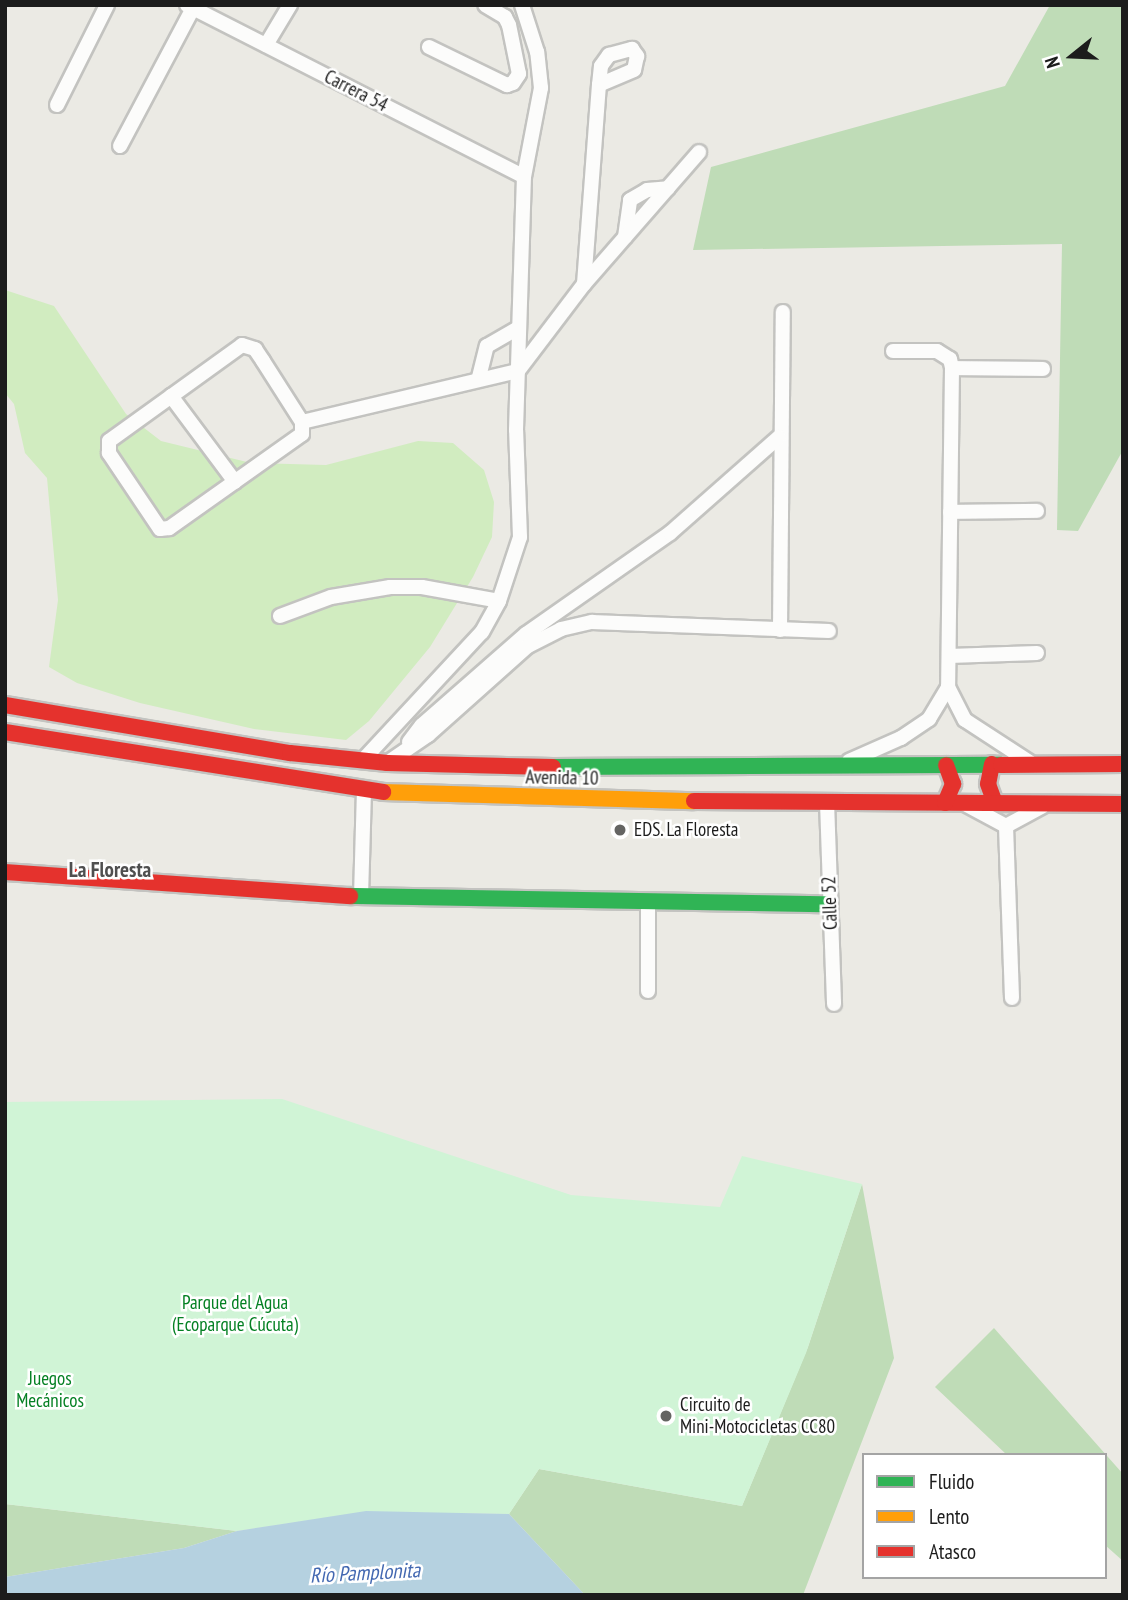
<!DOCTYPE html>
<html>
<head>
<meta charset="utf-8">
<style>
  body { margin:0 }
  #map { position:relative; width:1128px; height:1600px; overflow:hidden; background:#ebeae4; font-family:"PT Sans Narrow",sans-serif }
  div>[style] { position:absolute }
  [style*='--x'] { left:calc(var(--x)*1px); top:calc(var(--y)*1px); width:calc(var(--w)*1px); rotate:calc(var(--a)*1deg) }
  .grass>* { inset:0; background:#d1ecc0 }
  .forest>* { inset:0; background:#bfdcb7 }
  .park>* { inset:0; background:#d0f4d6 }
  .water>* { inset:0; background:#b5d1e0 }
  .roads { filter:drop-shadow(2px 0 #c3c3c0) drop-shadow(-2px 0 #c3c3c0) drop-shadow(0 2px #c3c3c0) drop-shadow(0 -2px #c3c3c0) }
  .street>* { height:14px; margin:-7px; padding:0 7px; transform-origin:7px; border-radius:7px; background:#fcfcfb }
  .fast>* { height:16px; margin:-8px; padding:0 8px; transform-origin:8px; border-radius:8px; background:#30b455 }
  .slow>* { height:16px; margin:-8px; padding:0 8px; transform-origin:8px; border-radius:8px; background:#ff9f0a }
  .jam>* { height:16px; margin:-8px; padding:0 8px; transform-origin:8px; border-radius:8px; background:#e5322d }
  .dots>* { width:19px; height:19px; translate:-50% -50%; box-sizing:border-box; border:4px solid #fff; border-radius:50% }
  span { translate:-50% -50%; white-space:nowrap; text-align:center; line-height:1.15; -webkit-text-stroke:5px #fff; paint-order:stroke }
  .street-label { font-size:19px; color:#1c1c1c }
  .poi-label { font-size:19px; color:#1c1c1c }
  .left { translate:0 -50%; text-align:left }
  .park-label { font-size:19px; color:#048023 }
  .neighbourhood-label { font-size:21px; color:#4f4f4f; font-weight:700 }
  .water-label { font-size:21px; color:#4368b1; font-style:italic }
  .frame { position:absolute; inset:0; border:7px solid #1c1c1c; pointer-events:none }
  .legend { position:absolute; left:862px; top:1453px; width:245px; height:126px; box-sizing:border-box; background:#fff; border:2px solid #a4a4a4; margin:0; padding:9px 12px; list-style:none; font-size:21px; color:#1c1c1c }
  .legend li { display:flex; align-items:center; gap:14px; height:35px }
  .legend b { width:35px; border:2px solid #a4a4a4 }
  .north { position:absolute; left:1037px; top:21px; width:70px; height:70px; -webkit-text-stroke:5px #fff; paint-order:stroke; rotate:252deg; font-size:19px; font-weight:700; line-height:28px; text-align:center; color:#1c1c1c }
  .north::after { content:''; display:block; margin:auto; width:24px; height:32px; background:#1c1c1c; clip-path:polygon(50% 0,100% 100%,50% 72%,0 100%) }
</style>
</head>
<body>
<div id="map">
  <div class="grass">
    <i style="clip-path:polygon(5px 290px,54px 306px,126px 414px,161px 441px,251px 463px,326px 465px,418px 441px,453px 443px,484px 470px,494px 502px,492px 537px,473px 577px,430px 647px,369px 721px,346px 740px,254px 729px,140px 703px,77px 683px,49px 667px,58px 600px,47px 478px,25px 453px,14px 404px,5px 393px)"></i>
  </div>
  <div class="forest">
    <i style="clip-path:polygon(1050px 5px,1123px 5px,1123px 450px,1078px 531px,1057px 530px,1062px 244px,693px 250px,711px 167px,1005px 86px)"></i>
    <i style="clip-path:polygon(862px 1184px,894px 1358px,803px 1595px,585px 1595px,509px 1514px,539px 1469px,742px 1506px,808px 1347px)"></i>
    <i style="clip-path:polygon(994px 1328px,1123px 1474px,1123px 1561px,1105px 1545px,1105px 1455px,1007px 1455px,935px 1387px)"></i>
    <i style="clip-path:polygon(5px 1504px,237px 1531px,184px 1548px,5px 1577px)"></i>
  </div>
  <div class="park">
    <i style="clip-path:polygon(282px 1099px,571px 1195px,720px 1207px,742px 1156px,862px 1184px,806px 1353px,742px 1506px,539px 1469px,509px 1514px,366px 1512px,237px 1531px,5px 1504px,5px 1102px)"></i>
  </div>
  <div class="water">
    <i style="clip-path:polygon(366px 1511px,509px 1514px,585px 1595px,5px 1595px,5px 1577px,184px 1548px,237px 1531px)"></i>
  </div>
  <div class="roads">
    <div class="street">
      <i style="--x:187;--y:5;--w:378;--a:27"></i>
      <i style="--x:266;--y:45;--w:47;--a:-59"></i>
      <i style="--x:429;--y:47;--w:87;--a:26"></i>
      <i style="--x:507;--y:85;--w:6;--a:-18"></i>
      <i style="--x:513;--y:83;--w:11;--a:-56"></i>
      <i style="--x:519;--y:74;--w:50;--a:-101.5"></i>
      <i style="--x:509;--y:25;--w:9;--a:-117"></i>
      <i style="--x:505;--y:17;--w:23;--a:-149"></i>
      <i style="--x:57;--y:105;--w:112;--a:-63.4"></i>
      <i style="--x:120;--y:146;--w:156;--a:-62.1"></i>
      <i style="--x:625;--y:237;--w:37;--a:-82"></i>
      <i style="--x:630;--y:200;--w:20;--a:-30"></i>
      <i style="--x:647;--y:190;--w:21;--a:-5"></i>
      <i style="--x:584;--y:284;--w:200;--a:-85.7"></i>
      <i style="--x:599;--y:85;--w:19;--a:-84"></i>
      <i style="--x:601;--y:66;--w:14;--a:-54"></i>
      <i style="--x:609;--y:55;--w:24;--a:-15"></i>
      <i style="--x:632;--y:49;--w:9;--a:54"></i>
      <i style="--x:637;--y:56;--w:14;--a:102"></i>
      <i style="--x:634;--y:70;--w:38;--a:157"></i>
      <i style="--x:242;--y:345;--w:14;--a:17"></i>
      <i style="--x:255;--y:349;--w:14;--a:56"></i>
      <i style="--x:263;--y:361;--w:72;--a:57.4"></i>
      <i style="--x:302;--y:422;--w:12;--a:90"></i>
      <i style="--x:302;--y:434;--w:163;--a:144.7"></i>
      <i style="--x:169;--y:528;--w:9;--a:174"></i>
      <i style="--x:160;--y:529;--w:92;--a:-123.9"></i>
      <i style="--x:109;--y:453;--w:12;--a:-90"></i>
      <i style="--x:109;--y:441;--w:164;--a:-35.8"></i>
      <i style="--x:893;--y:351;--w:44;--a:0"></i>
      <i style="--x:937;--y:351;--w:15;--a:32"></i>
      <i style="--x:950;--y:359;--w:9;--a:77"></i>
      <i style="--x:952;--y:368;--w:319;--a:90.7"></i>
      <i style="--x:948;--y:687;--w:37;--a:63"></i>
      <i style="--x:965;--y:720;--w:79;--a:33.1"></i>
      <i style="--x:952;--y:368;--w:91;--a:0.6"></i>
      <i style="--x:479;--y:377;--w:32;--a:-76"></i>
      <i style="--x:487;--y:346;--w:36;--a:-30"></i>
      <i style="--x:171;--y:396;--w:107;--a:53.3"></i>
      <i style="--x:302;--y:422;--w:222;--a:-13.3"></i>
      <i style="--x:518;--y:371;--w:109;--a:-52.8"></i>
      <i style="--x:584;--y:284;--w:175;--a:-48.9"></i>
      <i style="--x:950;--y:512;--w:87;--a:-0.7"></i>
      <i style="--x:280;--y:616;--w:54;--a:-20.4"></i>
      <i style="--x:331;--y:597;--w:60;--a:-9.6"></i>
      <i style="--x:390;--y:587;--w:32;--a:0"></i>
      <i style="--x:422;--y:587;--w:78;--a:10.3"></i>
      <i style="--x:780;--y:630;--w:318;--a:-89.5"></i>
      <i style="--x:949;--y:656;--w:88;--a:-2"></i>
      <i style="--x:409;--y:742;--w:21;--a:-53"></i>
      <i style="--x:422;--y:725;--w:138;--a:-41.2"></i>
      <i style="--x:526;--y:634;--w:176;--a:-35"></i>
      <i style="--x:670;--y:533;--w:145;--a:-41.4"></i>
      <i style="--x:362;--y:761;--w:176;--a:-47.1"></i>
      <i style="--x:482;--y:632;--w:35;--a:-61"></i>
      <i style="--x:499;--y:601;--w:67;--a:-71.8"></i>
      <i style="--x:520;--y:537;--w:107;--a:-92.1"></i>
      <i style="--x:516;--y:430;--w:253;--a:-88.2"></i>
      <i style="--x:524;--y:177;--w:91;--a:-79.2"></i>
      <i style="--x:541;--y:88;--w:36;--a:-96"></i>
      <i style="--x:537;--y:52;--w:49;--a:-107.7"></i>
      <i style="--x:849;--y:761;--w:57;--a:-23.9"></i>
      <i style="--x:901;--y:738;--w:34;--a:-34"></i>
      <i style="--x:929;--y:719;--w:37;--a:-59"></i>
      <i style="--x:387;--y:763;--w:50;--a:-34.3"></i>
      <i style="--x:428;--y:735;--w:134;--a:-41.7"></i>
      <i style="--x:528;--y:646;--w:37;--a:-27"></i>
      <i style="--x:561;--y:629;--w:32;--a:-13"></i>
      <i style="--x:592;--y:622;--w:237;--a:2.2"></i>
      <i style="--x:827;--y:802;--w:202;--a:88"></i>
      <i style="--x:965;--y:804;--w:47;--a:28.2"></i>
      <i style="--x:1006;--y:826;--w:42;--a:-28.4"></i>
      <i style="--x:1006;--y:826;--w:172;--a:88"></i>
      <i style="--x:361;--y:897;--w:106;--a:-88.4"></i>
      <i style="--x:648;--y:991;--w:89;--a:-90"></i>
    </div>
    <div class="fast">
      <i style="--x:553;--y:767;--w:448;--a:-0.3"></i>
      <i style="--x:350;--y:896;--w:479;--a:1"></i>
    </div>
    <div class="slow">
      <i style="--x:383;--y:792;--w:311;--a:1.7"></i>
    </div>
    <div class="jam">
      <i style="--x:5;--y:705;--w:289;--a:9.6"></i>
      <i style="--x:290;--y:753;--w:98;--a:5.9"></i>
      <i style="--x:387;--y:763;--w:166;--a:1.4"></i>
      <i style="--x:5;--y:732;--w:383;--a:9"></i>
      <i style="--x:992;--y:764;--w:20;--a:101"></i>
      <i style="--x:988;--y:784;--w:20;--a:70"></i>
      <i style="--x:1001;--y:765;--w:122;--a:-0.5"></i>
      <i style="--x:694;--y:801;--w:429;--a:0.4"></i>
      <i style="--x:945;--y:803;--w:21;--a:-67"></i>
      <i style="--x:953;--y:784;--w:20;--a:-110"></i>
      <i style="--x:5;--y:872;--w:346;--a:4"></i>
    </div>
  </div>
  <div class="dots">
    <i style="left:620px;top:830px;background:#646462"></i>
    <i style="left:666px;top:1416px;background:#646462"></i>
  </div>
  <div class="street-label">
    <span style="left:356px;top:91px;rotate:27deg">Carrera 54</span>
    <span style="left:562px;top:778px;rotate:1deg">Avenida 10</span>
    <span style="left:830px;top:903px;rotate:-92deg">Calle 52</span>
  </div>
  <div class="poi-label">
    <span class="left" style="left:634px;top:830px">EDS. La Floresta</span>
    <span class="left" style="left:680px;top:1416px">Circuito de<br>Mini-Motocicletas CC80</span>
  </div>
  <div class="park-label">
    <span style="left:235px;top:1314px">Parque del Agua<br>(Ecoparque Cúcuta)</span>
    <span style="left:50px;top:1390px">Juegos<br>Mecánicos</span>
  </div>
  <div class="neighbourhood-label">
    <span style="left:110px;top:870px">La Floresta</span>
  </div>
  <div class="water-label">
    <span style="left:365px;top:1573px;rotate:-3deg">Río Pamplonita</span>
  </div>
  <div class="frame"></div>
  <ul class="legend">
  <li><b style="height:9px;background:#30b455"></b>Fluido</li>
  <li><b style="height:9px;background:#ff9f0a"></b>Lento</li>
  <li><b style="height:9px;background:#e5322d"></b>Atasco</li>
  </ul>
  <div class="north">N</div>
</div>
</body>
</html>
